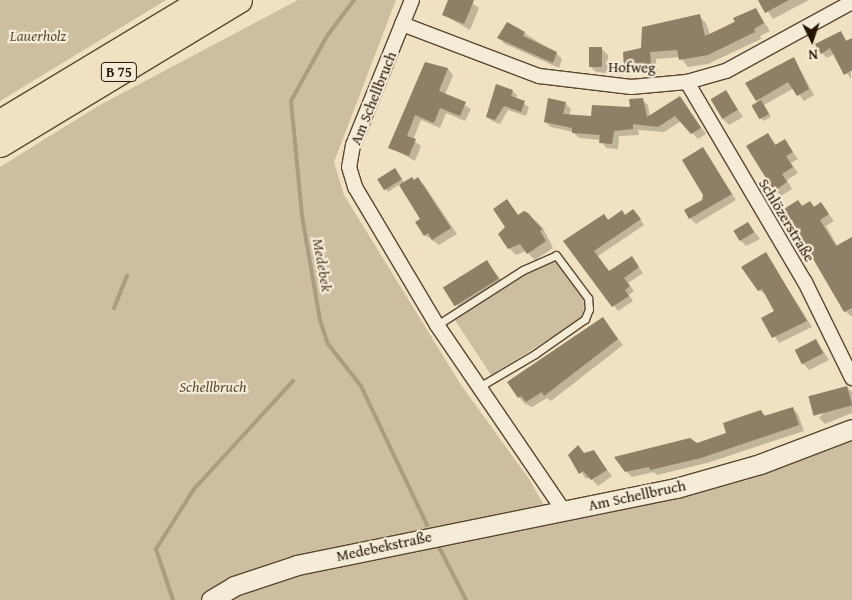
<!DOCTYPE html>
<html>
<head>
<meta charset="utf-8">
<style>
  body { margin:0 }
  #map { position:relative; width:852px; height:600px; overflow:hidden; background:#f0e1c2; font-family:"Gentium Book Plus",serif }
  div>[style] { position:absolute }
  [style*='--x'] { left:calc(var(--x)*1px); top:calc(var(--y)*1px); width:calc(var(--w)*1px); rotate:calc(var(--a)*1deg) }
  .green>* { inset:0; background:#cdbea1 }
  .shadow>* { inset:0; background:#0003 }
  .stream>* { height:4px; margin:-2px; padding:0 2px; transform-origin:2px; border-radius:2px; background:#ab9c81 }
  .building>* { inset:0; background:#8f7f66; transform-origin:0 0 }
  .roads { filter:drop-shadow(1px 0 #584832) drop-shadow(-1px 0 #584832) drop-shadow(0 1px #584832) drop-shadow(0 -1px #584832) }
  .lane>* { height:7px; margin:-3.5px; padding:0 3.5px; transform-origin:3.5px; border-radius:3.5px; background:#f5ecd7 }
  .street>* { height:14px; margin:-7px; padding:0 7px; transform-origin:7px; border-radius:7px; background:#f5ecd7 }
  .secondary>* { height:19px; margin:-9.5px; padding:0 9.5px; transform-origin:9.5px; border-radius:9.5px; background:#f5ecd7 }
  .highway>* { height:25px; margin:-12.5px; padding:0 12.5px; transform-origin:12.5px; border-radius:12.5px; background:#f0e1c2 }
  span { translate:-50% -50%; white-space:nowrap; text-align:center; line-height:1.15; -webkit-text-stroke:4.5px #f5ecd7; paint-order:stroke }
  .shield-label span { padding:1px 4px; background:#f5ecd7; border:1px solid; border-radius:4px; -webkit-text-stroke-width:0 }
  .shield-label { font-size:14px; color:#251502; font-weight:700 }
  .park-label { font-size:15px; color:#60503a; font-style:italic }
  .street-label { font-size:15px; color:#251502 }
  .water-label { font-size:16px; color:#5b4b35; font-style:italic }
  .north { position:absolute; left:787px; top:15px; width:50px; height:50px; -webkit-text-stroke:4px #f5ecd7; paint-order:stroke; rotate:176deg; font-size:14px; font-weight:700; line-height:20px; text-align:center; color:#251502 }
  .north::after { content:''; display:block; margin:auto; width:18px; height:22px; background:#251502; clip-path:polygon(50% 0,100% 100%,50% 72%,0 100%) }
</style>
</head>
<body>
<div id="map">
  <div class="green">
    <i style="clip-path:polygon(0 0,166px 0,0 101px)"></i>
    <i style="clip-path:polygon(298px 0,396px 0,334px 162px,344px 195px,461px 385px,529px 479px,553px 521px,679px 496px,762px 473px,852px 439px,852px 600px,0 600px,0 167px,98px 106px)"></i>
    <i style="clip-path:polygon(555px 259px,584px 300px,583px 318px,491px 375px,453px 317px,536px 265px)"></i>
  </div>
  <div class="shadow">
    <i style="clip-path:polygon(450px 0,468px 0,479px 8px,470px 30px,444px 15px)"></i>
    <i style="clip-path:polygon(760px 0,809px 0,773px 19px)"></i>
    <i style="clip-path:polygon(756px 9px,770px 31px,760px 36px,761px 39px,708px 64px,688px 67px,680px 57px,656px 59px,657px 71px,633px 73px,625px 66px,642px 49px,699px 16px,706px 23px,710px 35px)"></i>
    <i style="clip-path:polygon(840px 32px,848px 42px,852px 39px,851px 79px,834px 54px,827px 58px,822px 53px)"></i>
    <i style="clip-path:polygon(524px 33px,556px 53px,562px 59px,559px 68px,505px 44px,499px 38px)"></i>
    <i style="clip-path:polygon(602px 49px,608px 55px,608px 73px,596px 72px,590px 66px)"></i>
    <i style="clip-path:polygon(794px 58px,814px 95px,804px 101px,794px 88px,764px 105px,771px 117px,763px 121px,753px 106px)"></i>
    <i style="clip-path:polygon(426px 63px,448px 69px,453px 75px,445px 95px,471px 109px,465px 121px,446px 113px,440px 128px,421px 120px,413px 140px,421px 146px,415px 161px,390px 147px)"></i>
    <i style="clip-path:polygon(512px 91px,517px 95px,516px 99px,529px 107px,526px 116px,508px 110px,500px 124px,492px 121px,487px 117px)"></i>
    <i style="clip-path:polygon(725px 91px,743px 117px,729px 125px,723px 119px)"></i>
    <i style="clip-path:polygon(680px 97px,706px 134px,698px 139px,681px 121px,664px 132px,638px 130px,639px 135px,619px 136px,618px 149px,606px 148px,601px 140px,579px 138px,573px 132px,551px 127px,545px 122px,565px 103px,571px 109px,569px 116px,592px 118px,631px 108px,642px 100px,648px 105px,650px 117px)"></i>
    <i style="clip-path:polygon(768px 134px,777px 146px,785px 141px,798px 159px,791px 163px,798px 173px,787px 180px,792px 189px,781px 196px,775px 190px)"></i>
    <i style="clip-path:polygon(702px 149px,736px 200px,696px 224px,690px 218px,703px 200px)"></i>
    <i style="clip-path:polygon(397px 172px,405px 184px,417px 179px,424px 185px,457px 234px,439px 245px,425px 235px,422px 219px,400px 184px,388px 192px,379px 179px)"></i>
    <i style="clip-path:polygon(507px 201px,519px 216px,536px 221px,543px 228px,553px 248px,535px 260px,526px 251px,516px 255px,509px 248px)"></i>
    <i style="clip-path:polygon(798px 202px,803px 206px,810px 202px,815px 207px,821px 204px,834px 221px,826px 226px,838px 247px,852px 248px,852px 317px,845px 311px)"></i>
    <i style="clip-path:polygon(622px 212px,626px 216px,638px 216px,644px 225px,598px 256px,609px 272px,632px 258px,643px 273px,628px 283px,634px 291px,629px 295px,633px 301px,618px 311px,565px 241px,604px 215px,609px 221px)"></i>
    <i style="clip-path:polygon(748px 223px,760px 239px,746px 246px,740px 240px)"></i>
    <i style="clip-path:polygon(766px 254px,812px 327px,779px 343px,763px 318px,776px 312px,767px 295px,759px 290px)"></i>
    <i style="clip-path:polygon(487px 262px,505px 285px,463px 312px,457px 306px)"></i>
    <i style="clip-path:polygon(603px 319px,623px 345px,551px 401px,547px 398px,532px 407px,524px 403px,519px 397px)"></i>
    <i style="clip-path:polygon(816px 340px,829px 360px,809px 370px,803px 363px)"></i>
    <i style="clip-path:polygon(847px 387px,852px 392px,852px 413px,825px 424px,819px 418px)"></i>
    <i style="clip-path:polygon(792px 408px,798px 414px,804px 431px,707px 463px,657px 475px,654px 472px,632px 477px,626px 471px,728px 433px,761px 411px,767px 417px)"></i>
    <i style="clip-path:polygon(578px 446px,585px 454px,593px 451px,612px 476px,598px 486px,590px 477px,586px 479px,569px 455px)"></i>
  </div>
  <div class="stream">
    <i style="--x:354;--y:0;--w:45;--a:126.9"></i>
    <i style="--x:327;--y:36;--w:74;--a:119"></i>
    <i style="--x:291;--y:101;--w:116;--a:84.5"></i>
    <i style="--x:302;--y:216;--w:106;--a:80.2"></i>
    <i style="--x:320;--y:320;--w:25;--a:72"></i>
    <i style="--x:328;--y:344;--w:53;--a:51.8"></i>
    <i style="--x:361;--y:386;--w:154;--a:64.6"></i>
    <i style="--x:114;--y:308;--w:35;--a:-68"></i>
    <i style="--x:439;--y:547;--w:59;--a:63"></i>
    <i style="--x:173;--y:600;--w:54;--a:-108.4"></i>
    <i style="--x:156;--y:549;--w:71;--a:-57.7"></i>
    <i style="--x:194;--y:489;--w:147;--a:-47.5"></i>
  </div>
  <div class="building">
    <i style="clip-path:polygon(448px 0,474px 0,464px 24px,442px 15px)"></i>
    <i style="clip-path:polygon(758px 0,789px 0,765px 13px)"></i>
    <i style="clip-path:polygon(756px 8px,764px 23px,754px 29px,755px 32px,708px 55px,679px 60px,677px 50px,650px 52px,651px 64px,624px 67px,623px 52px,641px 48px,642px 27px,700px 14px,705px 36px,735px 22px,733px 18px)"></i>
    <i style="clip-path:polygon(507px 22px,525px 32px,523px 36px,557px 52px,553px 63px,497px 38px)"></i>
    <i style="clip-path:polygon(841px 31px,846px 41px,852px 38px,852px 70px,844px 75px,830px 48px,821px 54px,815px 44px)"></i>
    <i style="left:589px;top:47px;width:13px;height:20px"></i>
    <i style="clip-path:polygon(794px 57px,809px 89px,797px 96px,788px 82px,756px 101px,745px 83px)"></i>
    <i style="clip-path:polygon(425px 62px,448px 68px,439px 91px,466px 102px,460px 116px,440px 108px,434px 123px,415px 115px,407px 136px,416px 139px,409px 156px,388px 148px)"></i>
    <i style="clip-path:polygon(496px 84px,513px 90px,511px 96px,525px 101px,521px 112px,504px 106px,495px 120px,486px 117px)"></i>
    <i style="left:726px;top:90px;width:23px;height:18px;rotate:59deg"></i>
    <i style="clip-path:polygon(680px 96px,701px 128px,691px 134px,675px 116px,658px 127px,633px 124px,633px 129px,614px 131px,612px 144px,599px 143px,600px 135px,572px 133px,572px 128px,544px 122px,548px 98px,566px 102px,563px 114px,591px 116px,592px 105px,630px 107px,629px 99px,643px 98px,647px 117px)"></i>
    <i style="left:761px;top:100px;width:16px;height:11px;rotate:60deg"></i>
    <i style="clip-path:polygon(768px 133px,775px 145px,785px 139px,793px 152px,786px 156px,793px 167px,782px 174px,787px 182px,774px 191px,746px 146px)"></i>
    <i style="clip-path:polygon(703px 147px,732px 194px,689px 219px,684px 210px,702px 200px,703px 195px,682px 160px)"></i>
    <i style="left:395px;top:168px;width:13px;height:21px;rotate:58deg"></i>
    <i style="clip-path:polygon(412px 177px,414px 180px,418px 177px,451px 228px,432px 240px,428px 233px,424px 236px,415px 222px,420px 219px,399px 185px)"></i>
    <i style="clip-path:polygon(507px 199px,518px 215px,524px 211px,528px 213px,542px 229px,540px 231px,546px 241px,527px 254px,520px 244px,508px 249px,498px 234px,505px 227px,493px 209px)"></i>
    <i style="clip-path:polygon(798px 200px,802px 206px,810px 201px,814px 207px,821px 202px,829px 214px,820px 220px,836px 246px,852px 237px,852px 308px,844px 312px,784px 209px)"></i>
    <i style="clip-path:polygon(633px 209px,641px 219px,594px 251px,609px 271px,632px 256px,639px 267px,624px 278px,630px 286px,625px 290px,629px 296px,612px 307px,563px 241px,604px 214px,608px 220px,622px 210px,625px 215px)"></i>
    <i style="left:748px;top:222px;width:12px;height:17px;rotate:59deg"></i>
    <i style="clip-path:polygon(766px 252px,807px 321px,772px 338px,761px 318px,774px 311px,762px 289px,758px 291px,741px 267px)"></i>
    <i style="left:487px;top:260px;width:22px;height:52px;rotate:58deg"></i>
    <i style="clip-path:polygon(603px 317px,618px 339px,544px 396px,542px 392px,526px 402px,521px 396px,518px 398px,507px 382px)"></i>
    <i style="left:816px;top:339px;width:16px;height:24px;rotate:63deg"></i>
    <i style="left:847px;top:386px;width:20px;height:40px;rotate:75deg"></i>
    <i style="clip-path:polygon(793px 407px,799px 425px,701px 458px,650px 470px,649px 467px,625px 472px,614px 457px,690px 438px,697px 443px,726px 433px,723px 423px,740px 417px,761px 410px,764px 416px)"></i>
    <i style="clip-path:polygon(578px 445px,584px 453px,594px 450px,607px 470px,591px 480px,583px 471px,579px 474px,568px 455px)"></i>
  </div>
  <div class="roads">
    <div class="lane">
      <i style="--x:437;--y:325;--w:102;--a:-32.6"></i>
      <i style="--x:523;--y:270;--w:36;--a:-24"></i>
      <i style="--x:556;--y:255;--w:54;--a:53.3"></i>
      <i style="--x:588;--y:298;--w:11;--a:85"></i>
      <i style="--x:589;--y:309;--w:11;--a:112"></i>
      <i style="--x:585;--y:319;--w:61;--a:145"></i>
      <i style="--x:535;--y:354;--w:65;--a:149.5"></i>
    </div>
    <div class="street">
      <i style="--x:412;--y:0;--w:157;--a:112.1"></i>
      <i style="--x:353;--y:145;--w:22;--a:100"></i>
      <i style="--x:349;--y:167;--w:21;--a:73"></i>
      <i style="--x:355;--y:187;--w:161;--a:59.3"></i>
      <i style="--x:437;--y:325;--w:224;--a:55.7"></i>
      <i style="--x:402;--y:24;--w:147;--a:20.8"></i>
      <i style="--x:539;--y:76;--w:93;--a:6.8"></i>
      <i style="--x:631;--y:87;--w:56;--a:-5.1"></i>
      <i style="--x:687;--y:82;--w:41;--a:-15.8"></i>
      <i style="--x:726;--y:71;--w:144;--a:-28.7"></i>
      <i style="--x:687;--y:82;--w:232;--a:59.5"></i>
      <i style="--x:805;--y:282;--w:107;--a:63.9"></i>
    </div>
    <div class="secondary">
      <i style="--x:211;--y:600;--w:27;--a:-31"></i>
      <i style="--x:234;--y:586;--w:66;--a:-18.4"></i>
      <i style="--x:297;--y:565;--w:387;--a:-11.5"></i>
      <i style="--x:676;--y:488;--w:87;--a:-15.9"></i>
      <i style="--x:760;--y:464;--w:98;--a:-20.8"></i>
    </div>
    <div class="highway">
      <i style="--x:0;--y:122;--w:236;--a:-31.1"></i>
      <i style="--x:0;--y:144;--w:279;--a:-31.1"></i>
    </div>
  </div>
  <div class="shield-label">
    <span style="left:119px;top:72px">B 75</span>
  </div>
  <div class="park-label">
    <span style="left:38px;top:36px">Lauerholz</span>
    <span style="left:213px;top:387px">Schellbruch</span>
  </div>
  <div class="street-label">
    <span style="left:632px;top:67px;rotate:1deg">Hofweg</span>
    <span style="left:373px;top:98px;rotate:-68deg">Am Schellbruch</span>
    <span style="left:787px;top:220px;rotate:59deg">Schlözerstraße</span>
    <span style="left:637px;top:495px;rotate:-12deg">Am Schellbruch</span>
    <span style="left:384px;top:546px;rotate:-12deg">Medebekstraße</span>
  </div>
  <div class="water-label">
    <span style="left:323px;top:265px;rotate:80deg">Medebek</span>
  </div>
  <div class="north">N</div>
</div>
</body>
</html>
